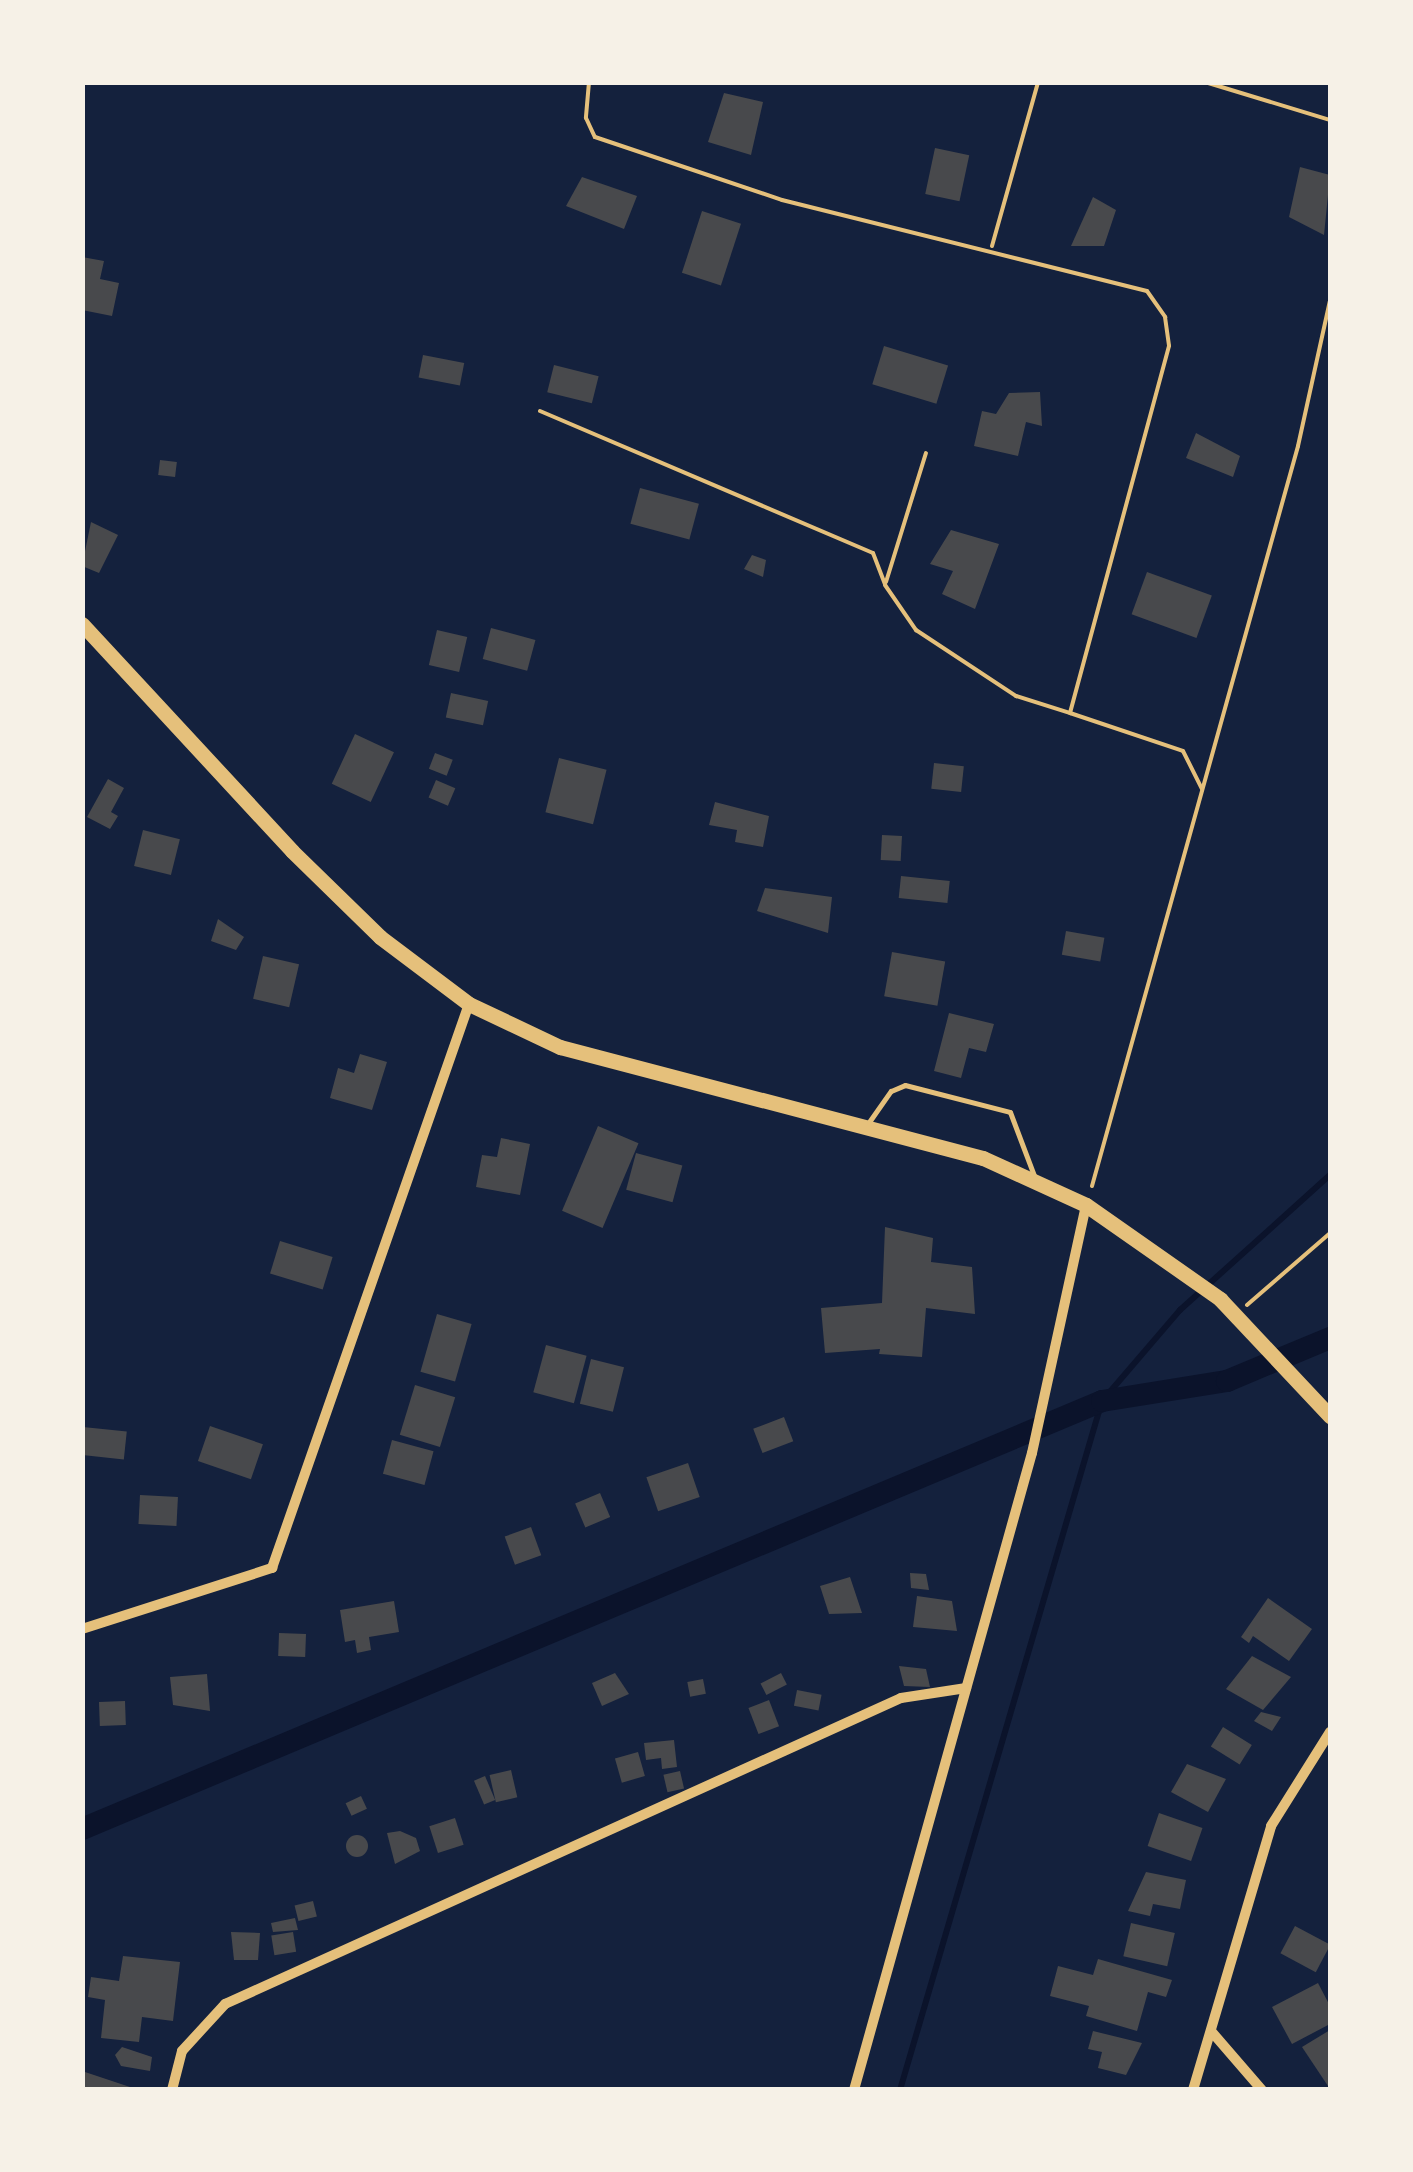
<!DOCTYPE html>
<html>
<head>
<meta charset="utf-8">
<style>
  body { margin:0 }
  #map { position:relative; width:1413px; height:2172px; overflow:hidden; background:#14213d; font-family:"DejaVu Sans",sans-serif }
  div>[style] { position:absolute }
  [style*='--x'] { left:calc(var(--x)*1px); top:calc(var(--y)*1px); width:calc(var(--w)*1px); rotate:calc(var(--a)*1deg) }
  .stream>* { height:6px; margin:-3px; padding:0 3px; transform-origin:3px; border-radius:3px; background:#0b132b }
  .canal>* { height:22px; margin:-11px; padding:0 11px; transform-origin:11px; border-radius:11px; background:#0b132b }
  .building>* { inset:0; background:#48494c; transform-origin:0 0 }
  .round { border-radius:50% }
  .path>* { height:4px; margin:-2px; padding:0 2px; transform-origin:2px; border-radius:2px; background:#e5c07b }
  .service>* { height:5px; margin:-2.5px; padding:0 2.5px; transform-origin:2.5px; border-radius:2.5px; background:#e5c07b }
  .minor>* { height:10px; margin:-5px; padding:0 5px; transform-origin:5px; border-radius:5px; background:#e5c07b }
  .primary>* { height:15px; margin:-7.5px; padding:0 7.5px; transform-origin:7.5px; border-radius:7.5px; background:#e5c07b }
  span { translate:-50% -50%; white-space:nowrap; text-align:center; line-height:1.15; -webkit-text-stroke:9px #f6f1e7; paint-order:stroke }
  .frame { position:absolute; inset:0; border:85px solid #f6f1e7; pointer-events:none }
</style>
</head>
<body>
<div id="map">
  <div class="stream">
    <i style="--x:900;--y:2090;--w:718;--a:-73.66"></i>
    <i style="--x:1102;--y:1401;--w:120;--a:-49.4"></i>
    <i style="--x:1180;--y:1310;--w:202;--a:-42"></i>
  </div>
  <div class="canal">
    <i style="--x:82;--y:1829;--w:1106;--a:-22.76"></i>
    <i style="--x:1102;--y:1401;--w:127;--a:-9.1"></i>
    <i style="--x:1227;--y:1381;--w:112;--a:-22.7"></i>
  </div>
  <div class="building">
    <i style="clip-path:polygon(724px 93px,763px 102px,751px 155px,708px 142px)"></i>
    <i style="left:935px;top:148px;width:35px;height:47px;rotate:12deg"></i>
    <i style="clip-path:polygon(1300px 167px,1330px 175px,1324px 235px,1289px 217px)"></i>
    <i style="clip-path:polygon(582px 177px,637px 196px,624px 229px,566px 206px)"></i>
    <i style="clip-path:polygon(1093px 197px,1116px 210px,1104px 246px,1071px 246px)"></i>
    <i style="left:702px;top:211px;width:41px;height:65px;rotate:18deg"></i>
    <i style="clip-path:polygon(82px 257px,104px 261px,100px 279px,119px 283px,112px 316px,82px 310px)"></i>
    <i style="left:884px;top:346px;width:67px;height:40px;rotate:17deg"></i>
    <i style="left:423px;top:355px;width:42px;height:23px;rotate:11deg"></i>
    <i style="left:554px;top:365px;width:46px;height:28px;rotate:14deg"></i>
    <i style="clip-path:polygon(1040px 392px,1042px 426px,1026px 422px,1018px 456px,974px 446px,982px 411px,996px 414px,1009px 393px)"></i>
    <i style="clip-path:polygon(1196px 433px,1240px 456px,1233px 477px,1186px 458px)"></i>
    <i style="left:160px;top:460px;width:17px;height:15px;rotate:7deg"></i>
    <i style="left:640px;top:488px;width:61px;height:37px;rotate:15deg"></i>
    <i style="clip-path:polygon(91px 522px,118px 535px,99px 573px,82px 566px)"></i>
    <i style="clip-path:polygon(951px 530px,999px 544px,975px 609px,942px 594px,953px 571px,930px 564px)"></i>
    <i style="clip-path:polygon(752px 555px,766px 560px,763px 577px,744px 569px)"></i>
    <i style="left:1147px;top:572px;width:69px;height:45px;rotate:20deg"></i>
    <i style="left:491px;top:628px;width:46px;height:32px;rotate:15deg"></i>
    <i style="left:437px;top:630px;width:31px;height:36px;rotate:13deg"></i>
    <i style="left:451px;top:693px;width:38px;height:25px;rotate:12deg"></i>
    <i style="left:355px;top:734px;width:43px;height:55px;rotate:25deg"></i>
    <i style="left:435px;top:753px;width:19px;height:17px;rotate:21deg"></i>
    <i style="left:559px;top:758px;width:49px;height:56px;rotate:14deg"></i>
    <i style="left:934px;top:763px;width:30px;height:26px;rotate:6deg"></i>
    <i style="clip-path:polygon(108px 779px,124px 788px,111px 812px,118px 816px,110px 829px,87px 817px)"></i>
    <i style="left:436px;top:780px;width:21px;height:19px;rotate:23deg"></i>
    <i style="clip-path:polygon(715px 802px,769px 816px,763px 847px,735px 842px,737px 830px,709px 825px)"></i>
    <i style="left:143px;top:830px;width:38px;height:37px;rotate:14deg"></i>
    <i style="left:882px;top:835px;width:20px;height:25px;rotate:3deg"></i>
    <i style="left:901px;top:876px;width:49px;height:22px;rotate:6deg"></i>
    <i style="clip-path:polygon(765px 888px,832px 897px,828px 933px,757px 911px)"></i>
    <i style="clip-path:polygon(218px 919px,244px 937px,236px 950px,211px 941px)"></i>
    <i style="left:1066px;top:931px;width:39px;height:24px;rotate:10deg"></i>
    <i style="left:892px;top:952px;width:54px;height:45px;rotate:10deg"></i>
    <i style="left:263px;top:956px;width:37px;height:44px;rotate:13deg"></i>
    <i style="clip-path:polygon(949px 1013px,994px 1024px,986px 1052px,969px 1048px,961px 1078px,934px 1071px)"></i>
    <i style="clip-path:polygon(360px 1054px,387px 1062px,372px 1110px,330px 1098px,338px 1068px,354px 1073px)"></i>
    <i style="left:598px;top:1126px;width:44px;height:92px;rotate:23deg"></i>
    <i style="clip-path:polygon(501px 1138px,530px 1144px,520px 1195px,476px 1187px,482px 1155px,497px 1157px)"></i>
    <i style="left:636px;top:1153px;width:48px;height:38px;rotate:15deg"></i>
    <i style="clip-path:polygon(885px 1227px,933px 1238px,931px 1262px,972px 1267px,975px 1314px,926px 1308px,922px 1357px,879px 1354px,880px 1349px,825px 1353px,821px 1308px,882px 1303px)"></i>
    <i style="left:280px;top:1241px;width:55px;height:34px;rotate:17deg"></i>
    <i style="left:437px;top:1314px;width:36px;height:60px;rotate:16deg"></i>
    <i style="left:546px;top:1345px;width:42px;height:49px;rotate:15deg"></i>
    <i style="left:591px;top:1359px;width:34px;height:46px;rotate:14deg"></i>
    <i style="left:415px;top:1385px;width:42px;height:52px;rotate:17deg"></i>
    <i style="left:784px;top:1417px;width:26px;height:33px;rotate:69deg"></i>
    <i style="left:210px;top:1426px;width:56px;height:37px;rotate:19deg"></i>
    <i style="left:83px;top:1427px;width:44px;height:28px;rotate:6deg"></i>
    <i style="left:392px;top:1440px;width:43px;height:35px;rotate:15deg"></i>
    <i style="left:688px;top:1463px;width:36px;height:44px;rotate:71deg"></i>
    <i style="left:600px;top:1493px;width:26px;height:27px;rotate:67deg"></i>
    <i style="left:140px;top:1495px;width:38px;height:29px;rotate:3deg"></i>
    <i style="left:531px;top:1527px;width:30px;height:28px;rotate:70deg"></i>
    <i style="clip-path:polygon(910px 1573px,926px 1574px,929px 1590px,911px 1588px)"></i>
    <i style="clip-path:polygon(850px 1577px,862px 1613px,829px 1614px,820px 1586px)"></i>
    <i style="clip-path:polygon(917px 1596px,952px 1601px,957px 1631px,913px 1627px)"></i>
    <i style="clip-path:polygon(1268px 1598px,1312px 1629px,1289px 1661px,1253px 1636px,1249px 1643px,1241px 1637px)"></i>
    <i style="clip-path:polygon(394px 1601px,399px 1632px,369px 1637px,371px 1650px,357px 1653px,355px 1640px,345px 1642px,340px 1610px)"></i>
    <i style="left:279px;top:1633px;width:27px;height:23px;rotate:2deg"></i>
    <i style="clip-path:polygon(1252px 1656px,1291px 1677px,1263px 1710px,1226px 1689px)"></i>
    <i style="clip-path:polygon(899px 1666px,926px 1669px,930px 1687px,904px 1686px)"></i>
    <i style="clip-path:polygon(615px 1673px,629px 1694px,602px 1706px,592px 1683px)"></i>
    <i style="left:781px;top:1673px;width:13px;height:23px;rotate:63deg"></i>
    <i style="clip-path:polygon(207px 1674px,210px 1711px,173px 1705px,170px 1677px)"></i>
    <i style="left:703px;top:1679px;width:15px;height:16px;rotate:79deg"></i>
    <i style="left:797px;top:1690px;width:25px;height:16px;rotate:11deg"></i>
    <i style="left:769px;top:1700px;width:28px;height:22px;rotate:69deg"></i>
    <i style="left:125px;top:1701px;width:24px;height:26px;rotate:88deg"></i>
    <i style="clip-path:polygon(1261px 1712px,1281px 1717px,1272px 1731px,1254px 1721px)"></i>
    <i style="left:1223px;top:1727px;width:34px;height:23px;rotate:32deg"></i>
    <i style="clip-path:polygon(674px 1740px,677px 1767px,662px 1769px,661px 1758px,646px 1760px,644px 1743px)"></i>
    <i style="left:638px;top:1752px;width:25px;height:24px;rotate:74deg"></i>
    <i style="clip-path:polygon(1187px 1764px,1226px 1779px,1208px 1812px,1171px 1792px)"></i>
    <i style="left:511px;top:1770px;width:28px;height:22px;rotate:77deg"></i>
    <i style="left:680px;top:1771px;width:18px;height:17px;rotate:77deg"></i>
    <i style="left:485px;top:1776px;width:26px;height:12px;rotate:67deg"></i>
    <i style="left:361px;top:1796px;width:14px;height:17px;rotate:65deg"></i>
    <i style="left:1159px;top:1813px;width:46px;height:35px;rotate:19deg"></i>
    <i style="left:455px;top:1818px;width:28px;height:27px;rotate:72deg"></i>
    <i style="clip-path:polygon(400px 1831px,416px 1838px,420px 1851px,395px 1864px,387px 1833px)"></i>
    <i class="round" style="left:346px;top:1835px;width:22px;height:22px"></i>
    <i style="clip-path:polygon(1146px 1872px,1186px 1880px,1180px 1909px,1153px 1904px,1150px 1916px,1128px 1911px)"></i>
    <i style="left:313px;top:1901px;width:16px;height:19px;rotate:76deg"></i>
    <i style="clip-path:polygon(295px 1918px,298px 1930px,273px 1932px,271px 1923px)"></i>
    <i style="left:1131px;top:1923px;width:45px;height:34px;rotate:13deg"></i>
    <i style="left:1295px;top:1926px;width:40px;height:31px;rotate:28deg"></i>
    <i style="clip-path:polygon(231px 1932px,260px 1933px,258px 1960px,234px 1960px)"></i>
    <i style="left:293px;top:1932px;width:20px;height:22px;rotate:81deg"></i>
    <i style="clip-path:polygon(123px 1956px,180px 1962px,173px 2021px,142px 2017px,139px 2042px,101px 2038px,105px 2000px,88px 1997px,91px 1977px,119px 1981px)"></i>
    <i style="clip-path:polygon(1098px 1959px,1172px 1980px,1166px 1997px,1148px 1992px,1137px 2031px,1086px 2016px,1089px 2006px,1050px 1996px,1058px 1966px,1093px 1975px)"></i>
    <i style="clip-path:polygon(1318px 1983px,1330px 2006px,1330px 2024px,1292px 2044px,1272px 2007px)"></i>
    <i style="clip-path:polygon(1330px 2030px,1330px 2089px,1302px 2047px)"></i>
    <i style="clip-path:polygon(1093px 2031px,1142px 2043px,1126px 2075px,1098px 2068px,1102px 2052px,1088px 2049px)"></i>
    <i style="clip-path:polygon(122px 2047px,152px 2057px,150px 2071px,121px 2066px,115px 2055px)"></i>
    <i style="clip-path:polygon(82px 2071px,136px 2089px,136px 2090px,82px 2090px)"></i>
  </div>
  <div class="path">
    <i style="--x:589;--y:82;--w:36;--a:95"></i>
    <i style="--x:586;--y:118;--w:21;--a:65"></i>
    <i style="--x:595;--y:137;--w:197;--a:18.6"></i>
    <i style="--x:782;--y:200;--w:376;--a:14"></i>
    <i style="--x:1147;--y:291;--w:32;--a:55"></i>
    <i style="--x:1165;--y:317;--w:29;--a:82"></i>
    <i style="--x:1169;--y:346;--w:380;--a:105.1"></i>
    <i style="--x:1070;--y:713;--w:119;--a:18.6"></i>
    <i style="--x:1183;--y:751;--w:42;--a:63.4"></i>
    <i style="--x:1205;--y:82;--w:131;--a:16.9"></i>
    <i style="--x:992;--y:246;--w:170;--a:-74.3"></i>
    <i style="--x:540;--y:411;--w:362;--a:23.1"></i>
    <i style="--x:873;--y:553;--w:34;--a:69"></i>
    <i style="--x:885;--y:585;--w:55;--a:55.4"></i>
    <i style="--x:916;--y:630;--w:120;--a:33.4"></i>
    <i style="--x:1016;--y:696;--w:57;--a:17.5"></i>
    <i style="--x:886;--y:582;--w:135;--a:-72.8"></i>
    <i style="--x:1092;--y:1186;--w:768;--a:-74.44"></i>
    <i style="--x:1298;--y:446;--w:148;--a:-77.6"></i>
    <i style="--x:1247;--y:1305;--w:110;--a:-40.9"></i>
  </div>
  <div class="service">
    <i style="--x:869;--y:1122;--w:38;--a:-55"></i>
    <i style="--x:891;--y:1091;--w:15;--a:-23"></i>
    <i style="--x:905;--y:1085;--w:108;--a:14.4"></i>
    <i style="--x:1010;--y:1112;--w:71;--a:69.3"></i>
  </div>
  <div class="minor">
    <i style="--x:82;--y:1629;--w:200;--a:-17.8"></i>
    <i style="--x:272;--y:1568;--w:597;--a:-70.75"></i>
    <i style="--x:1211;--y:2031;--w:78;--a:49.2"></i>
    <i style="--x:172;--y:2090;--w:40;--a:-75.6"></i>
    <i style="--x:182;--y:2051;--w:64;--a:-47.5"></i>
    <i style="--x:225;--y:2004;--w:742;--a:-24.35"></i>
    <i style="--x:901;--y:1698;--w:66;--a:-8.7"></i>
    <i style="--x:854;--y:2090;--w:661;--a:-74.39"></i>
    <i style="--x:1032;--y:1453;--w:254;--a:-77.7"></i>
    <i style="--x:1193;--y:2090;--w:275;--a:-73.5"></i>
    <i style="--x:1271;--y:1826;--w:111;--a:-57.9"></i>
  </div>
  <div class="primary">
    <i style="--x:82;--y:624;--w:309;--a:47.2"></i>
    <i style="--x:292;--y:851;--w:123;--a:44.3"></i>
    <i style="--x:380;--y:937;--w:111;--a:37"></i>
    <i style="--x:469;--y:1004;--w:101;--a:25.3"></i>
    <i style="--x:560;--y:1047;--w:437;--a:14.7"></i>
    <i style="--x:983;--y:1158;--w:113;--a:24.5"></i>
    <i style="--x:1086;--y:1205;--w:164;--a:35"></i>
    <i style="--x:1220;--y:1299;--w:161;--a:46.8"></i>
  </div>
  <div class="frame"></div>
</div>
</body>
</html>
